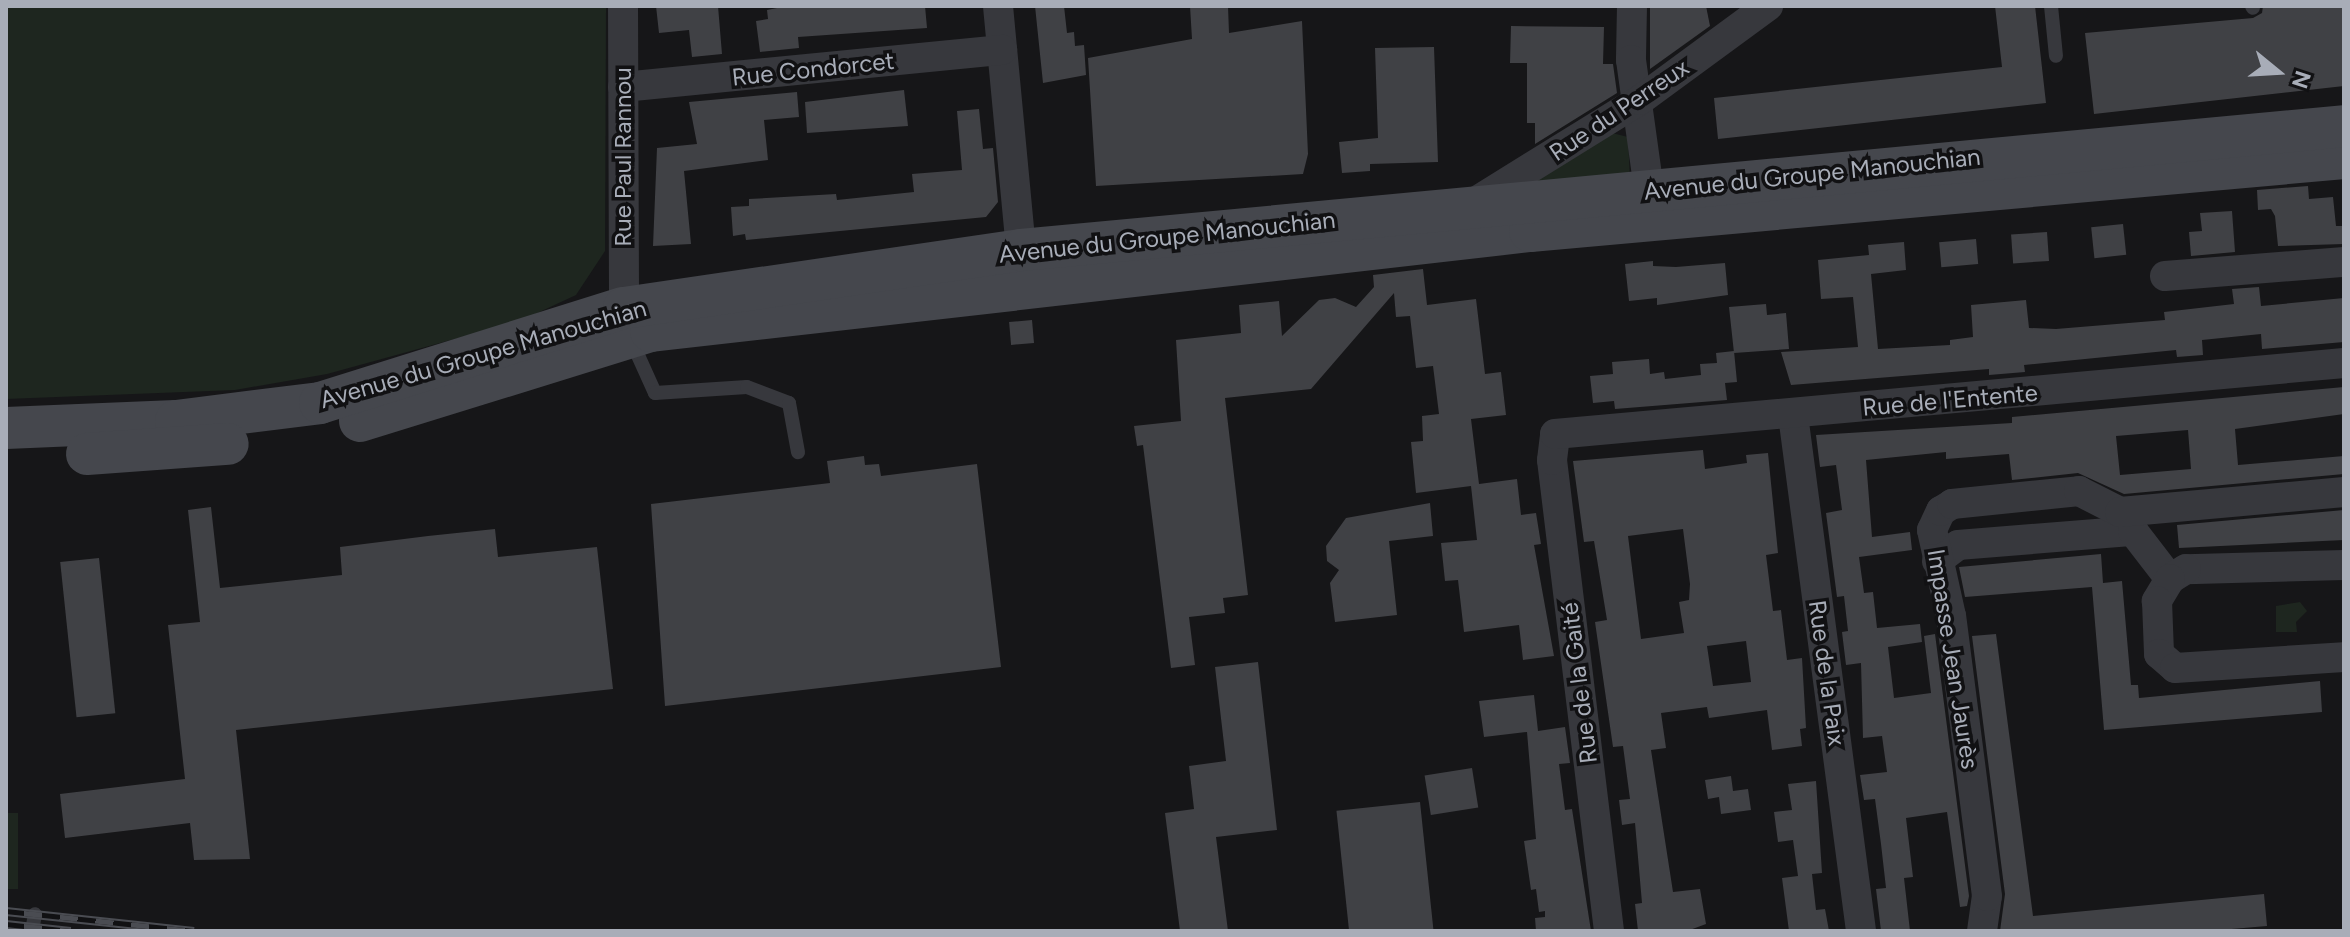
<!DOCTYPE html>
<html>
<head>
<meta charset="utf-8">
<style>
  body { margin:0 }
  #map { position:relative; width:2350px; height:937px; overflow:hidden; background:#161618; font-family:Figtree,sans-serif }
  div>[style] { position:absolute }
  [style*='--x'] { left:calc(var(--x)*1px); top:calc(var(--y)*1px); width:calc(var(--w)*1px); rotate:calc(var(--a)*1deg) }
  .green>* { inset:0; background:#1e261f; transform-origin:0 0 }
  .building>* { inset:0; background:#404145; transform-origin:0 0 }
  .lane>* { height:14px; margin:-7px; padding:0 7px; transform-origin:7px; border-radius:7px; background:#37383d }
  .street>* { height:30px; margin:-15px; padding:0 15px; transform-origin:15px; border-radius:15px; background:#37383d }
  .secondary>* { height:42px; margin:-21px; padding:0 21px; transform-origin:21px; border-radius:21px; background:#45474d }
  .rail>* { height:9px; margin-top:-4.5px; transform-origin:0; background:repeating-linear-gradient(90deg,#111113 0 18px,#4a4c52 0 36px); box-sizing:border-box; border-block:2px solid #4a4c52 }
  span { translate:-50% -50%; white-space:nowrap; text-align:center; line-height:1.15; -webkit-text-stroke:7px #111113; paint-order:stroke }
  .street-label { font-size:24px; color:#a8adb8 }
  .frame { position:absolute; inset:0; border:8px solid #a8adb8; pointer-events:none }
  .north { position:absolute; left:2238px; top:32px; width:80px; height:80px; -webkit-text-stroke:6px #111113; paint-order:stroke; rotate:108deg; font-size:22px; font-weight:700; line-height:32px; text-align:center; color:#a8adb8 }
  .north::after { content:''; display:block; margin:auto; width:28px; height:36px; background:#a8adb8; clip-path:polygon(50% 0,100% 100%,50% 72%,0 100%) }
</style>
</head>
<body>
<div id="map">
  <div class="green">
    <i style="clip-path:polygon(6px 6px,606px 6px,605px 251px,576px 295px,520px 321px,327px 374px,235px 390px,6px 399px)"></i>
    <i style="clip-path:polygon(1612px 133px,1628px 137px,1630px 180px,1530px 184px)"></i>
    <i style="clip-path:polygon(2300px 602px,2307px 611px,2296px 622px,2297px 632px,2276px 632px,2276px 606px)"></i>
    <i style="left:6px;top:813px;width:12px;height:76px"></i>
  </div>
  <div class="building">
    <i style="clip-path:polygon(656px 6px,718px 6px,722px 54px,692px 57px,689px 30px,659px 33px)"></i>
    <i style="clip-path:polygon(787px 6px,925px 6px,927px 28px,798px 37px,799px 48px,760px 52px,756px 21px,768px 19px,767px 10px)"></i>
    <i style="clip-path:polygon(1035px 6px,1064px 6px,1067px 33px,1074px 32px,1075px 46px,1084px 45px,1086px 75px,1043px 83px)"></i>
    <i style="clip-path:polygon(1190px 6px,1228px 6px,1229px 33px,1302px 21px,1308px 154px,1303px 174px,1096px 186px,1088px 58px,1192px 39px)"></i>
    <i style="clip-path:polygon(1650px 6px,1706px 6px,1710px 26px,1650px 69px)"></i>
    <i style="clip-path:polygon(1995px 6px,2035px 6px,2046px 103px,1718px 139px,1714px 98px,2002px 67px)"></i>
    <i style="clip-path:polygon(2263px 6px,2344px 6px,2344px 86px,2094px 114px,2085px 33px,2253px 18px,2262px 13px)"></i>
    <i style="clip-path:polygon(1511px 26px,1604px 27px,1603px 64px,1613px 64px,1617px 93px,1535px 144px,1535px 123px,1527px 123px,1527px 63px,1510px 63px)"></i>
    <i style="clip-path:polygon(1434px 47px,1438px 162px,1370px 164px,1370px 171px,1342px 173px,1339px 142px,1378px 138px,1375px 48px)"></i>
    <i style="clip-path:polygon(904px 90px,908px 126px,807px 133px,805px 102px)"></i>
    <i style="clip-path:polygon(797px 92px,799px 117px,764px 120px,768px 160px,684px 171px,691px 244px,653px 246px,657px 148px,697px 144px,689px 102px)"></i>
    <i style="clip-path:polygon(979px 109px,983px 149px,993px 148px,998px 202px,986px 217px,746px 240px,745px 234px,733px 236px,731px 207px,749px 206px,749px 199px,836px 194px,837px 200px,914px 192px,912px 174px,962px 170px,957px 111px)"></i>
    <i style="clip-path:polygon(2308px 186px,2309px 199px,2333px 197px,2336px 226px,2344px 226px,2344px 244px,2278px 246px,2275px 216px,2271px 209px,2258px 210px,2257px 190px)"></i>
    <i style="clip-path:polygon(2232px 211px,2235px 252px,2191px 256px,2189px 232px,2202px 231px,2200px 213px)"></i>
    <i style="left:2123px;top:224px;width:31px;height:32px;rotate:84deg"></i>
    <i style="left:2047px;top:232px;width:29px;height:36px;rotate:86deg"></i>
    <i style="left:1976px;top:239px;width:25px;height:37px;rotate:85deg"></i>
    <i style="clip-path:polygon(1904px 242px,1906px 270px,1871px 274px,1878px 349px,1950px 345px,1950px 340px,1973px 337px,1971px 305px,2026px 300px,2029px 328px,2056px 329px,2165px 320px,2164px 312px,2234px 304px,2232px 289px,2259px 287px,2261px 306px,2344px 298px,2344px 342px,2262px 349px,2261px 334px,2202px 340px,2203px 355px,2177px 357px,2176px 350px,2024px 365px,2025px 372px,1989px 375px,1989px 369px,1791px 385px,1781px 352px,1858px 347px,1853px 297px,1821px 299px,1818px 260px,1869px 255px,1868px 245px)"></i>
    <i style="clip-path:polygon(1653px 261px,1653px 266px,1676px 267px,1725px 263px,1728px 295px,1657px 305px,1657px 298px,1629px 301px,1625px 264px)"></i>
    <i style="clip-path:polygon(1423px 269px,1427px 305px,1476px 299px,1485px 374px,1501px 372px,1506px 415px,1471px 419px,1479px 484px,1517px 479px,1521px 515px,1536px 513px,1541px 544px,1534px 545px,1554px 656px,1523px 660px,1519px 625px,1464px 632px,1458px 580px,1445px 581px,1441px 543px,1477px 540px,1471px 486px,1416px 493px,1411px 442px,1423px 441px,1422px 416px,1439px 414px,1433px 366px,1416px 368px,1410px 316px,1396px 317px,1394px 293px,1311px 389px,1225px 398px,1248px 595px,1223px 598px,1225px 613px,1189px 617px,1195px 665px,1171px 668px,1143px 445px,1137px 446px,1134px 426px,1181px 421px,1176px 340px,1241px 333px,1239px 305px,1279px 301px,1282px 336px,1319px 300px,1335px 298px,1356px 307px,1374px 287px,1373px 275px)"></i>
    <i style="clip-path:polygon(1766px 304px,1767px 315px,1786px 313px,1789px 349px,1734px 353px,1729px 307px)"></i>
    <i style="left:1032px;top:320px;width:23px;height:23px;rotate:85deg"></i>
    <i style="clip-path:polygon(1734px 351px,1737px 382px,1725px 383px,1727px 400px,1615px 409px,1614px 401px,1593px 403px,1590px 376px,1613px 374px,1612px 362px,1649px 359px,1650px 374px,1664px 372px,1665px 379px,1701px 375px,1700px 364px,1717px 363px,1716px 353px)"></i>
    <i style="clip-path:polygon(evenodd,2344px 387px,2344px 414px,2235px 429px,2238px 465px,2344px 456px,2344px 474px,2124px 494px,2078px 473px,2012px 480px,2009px 454px,1946px 459px,1946px 452px,1866px 460px,1872px 537px,1910px 532px,1912px 550px,1859px 557px,1864px 593px,1873px 592px,1877px 628px,1920px 624px,1922px 642px,1888px 647px,1894px 698px,1931px 693px,1924px 636px,1935px 634px,1969px 896px,1967px 906px,1960px 907px,1947px 812px,1906px 818px,1913px 877px,1904px 878px,1910px 931px,1881px 931px,1876px 889px,1886px 888px,1881px 844px,1875px 799px,1864px 800px,1860px 775px,1887px 772px,1882px 736px,1863px 738px,1861px 663px,1846px 665px,1842px 632px,1848px 631px,1844px 596px,1837px 597px,1826px 513px,1842px 510px,1836px 465px,1820px 467px,1816px 435px,2012px 423px,2012px 417px,2344px 387px,2188px 430px,2191px 469px,2120px 475px,2116px 436px,2188px 430px)"></i>
    <i style="clip-path:polygon(evenodd,1703px 450px,1705px 469px,1747px 463px,1746px 455px,1768px 453px,1778px 553px,1766px 555px,1773px 611px,1781px 610px,1787px 660px,1802px 658px,1806px 728px,1800px 729px,1802px 746px,1772px 750px,1767px 710px,1709px 718px,1707px 707px,1661px 713px,1666px 748px,1651px 750px,1673px 892px,1700px 889px,1706px 924px,1687px 931px,1638px 931px,1635px 904px,1642px 903px,1635px 823px,1622px 825px,1619px 800px,1630px 799px,1623px 746px,1613px 747px,1595px 622px,1607px 620px,1594px 541px,1584px 542px,1573px 461px,1703px 450px,1683px 529px,1690px 584px,1689px 600px,1679px 602px,1684px 633px,1641px 639px,1628px 536px,1683px 529px,1703px 450px,1746px 641px,1751px 682px,1713px 686px,1707px 646px,1746px 641px)"></i>
    <i style="clip-path:polygon(864px 456px,865px 465px,879px 464px,881px 476px,977px 464px,1001px 667px,665px 706px,651px 504px,830px 483px,827px 461px)"></i>
    <i style="clip-path:polygon(1430px 503px,1433px 536px,1389px 541px,1397px 615px,1335px 622px,1330px 583px,1339px 570px,1327px 561px,1326px 546px,1346px 518px)"></i>
    <i style="clip-path:polygon(211px 507px,220px 588px,342px 575px,340px 547px,428px 536px,495px 529px,498px 557px,597px 547px,613px 689px,236px 730px,250px 859px,194px 860px,190px 823px,65px 838px,60px 794px,185px 779px,168px 625px,200px 622px,188px 510px)"></i>
    <i style="clip-path:polygon(2344px 510px,2344px 540px,2179px 548px,2177px 525px)"></i>
    <i style="clip-path:polygon(2101px 554px,2103px 583px,2122px 581px,2131px 685px,2138px 685px,2139px 698px,2320px 681px,2322px 712px,2104px 730px,2092px 587px,1965px 597px,1959px 567px)"></i>
    <i style="left:99px;top:558px;width:156px;height:39px;rotate:84deg"></i>
    <i style="clip-path:polygon(1996px 634px,2033px 916px,2264px 894px,2267px 926px,2208px 931px,2000px 931px,2005px 894px,1972px 636px)"></i>
    <i style="clip-path:polygon(1258px 662px,1277px 830px,1216px 837px,1228px 931px,1180px 931px,1165px 813px,1194px 809px,1189px 766px,1226px 761px,1215px 667px)"></i>
    <i style="clip-path:polygon(1534px 695px,1538px 731px,1565px 727px,1570px 763px,1559px 764px,1565px 810px,1572px 809px,1591px 931px,1536px 931px,1535px 918px,1545px 917px,1545px 911px,1539px 912px,1536px 889px,1531px 890px,1524px 841px,1536px 839px,1527px 732px,1484px 737px,1479px 701px)"></i>
    <i style="left:1472px;top:768px;width:40px;height:48px;rotate:81deg"></i>
    <i style="clip-path:polygon(1731px 776px,1733px 791px,1748px 789px,1751px 810px,1721px 814px,1719px 797px,1708px 799px,1705px 780px)"></i>
    <i style="clip-path:polygon(1816px 781px,1822px 873px,1812px 874px,1816px 910px,1825px 909px,1829px 931px,1789px 931px,1782px 878px,1798px 876px,1793px 840px,1778px 842px,1774px 812px,1792px 810px,1788px 784px)"></i>
    <i style="left:1420px;top:802px;width:130px;height:84px;rotate:84deg"></i>
  </div>
  <div class="lane">
    <i style="--x:2051;--y:6;--w:50;--a:84.3"></i>
    <i style="--x:2252;--y:6;--w:2;--a:63"></i>
    <i style="--x:632;--y:342;--w:56;--a:65.7"></i>
    <i style="--x:655;--y:393;--w:92;--a:-3.7"></i>
    <i style="--x:747;--y:387;--w:45;--a:20.9"></i>
    <i style="--x:789;--y:403;--w:50;--a:79.6"></i>
    <i style="--x:32;--y:931;--w:17;--a:-80"></i>
  </div>
  <div class="street">
    <i style="--x:623;--y:6;--w:302;--a:89.8"></i>
    <i style="--x:998;--y:6;--w:266;--a:84.6"></i>
    <i style="--x:1632;--y:6;--w:54;--a:91.1"></i>
    <i style="--x:1631;--y:60;--w:131;--a:82.1"></i>
    <i style="--x:623;--y:87;--w:381;--a:-5.6"></i>
    <i style="--x:1472;--y:204;--w:198;--a:-31.8"></i>
    <i style="--x:1640;--y:100;--w:159;--a:-36.3"></i>
    <i style="--x:2165;--y:276;--w:180;--a:-4.5"></i>
    <i style="--x:1793;--y:415;--w:520;--a:82.49"></i>
    <i style="--x:1937;--y:561;--w:26;--a:-37"></i>
    <i style="--x:1958;--y:545;--w:176;--a:-4.6"></i>
    <i style="--x:2133;--y:531;--w:61;--a:52.4"></i>
    <i style="--x:2344;--y:565;--w:158;--a:178.5"></i>
    <i style="--x:2186;--y:569;--w:19;--a:148"></i>
    <i style="--x:2170;--y:579;--w:26;--a:121"></i>
    <i style="--x:2157;--y:601;--w:53;--a:87.8"></i>
    <i style="--x:2159;--y:654;--w:21;--a:41"></i>
    <i style="--x:2175;--y:668;--w:169;--a:-3.7"></i>
    <i style="--x:1609;--y:931;--w:474;--a:-96.9"></i>
    <i style="--x:1552;--y:460;--w:26;--a:-83"></i>
    <i style="--x:1555;--y:434;--w:792;--a:-5.14"></i>
    <i style="--x:1982;--y:931;--w:35;--a:-82"></i>
    <i style="--x:1987;--y:896;--w:282;--a:-97.3"></i>
    <i style="--x:1951;--y:616;--w:88;--a:-102.5"></i>
    <i style="--x:1932;--y:530;--w:21;--a:-65"></i>
    <i style="--x:1941;--y:511;--w:13;--a:-32"></i>
    <i style="--x:1952;--y:504;--w:128;--a:-5.8"></i>
    <i style="--x:2079;--y:491;--w:46;--a:27.1"></i>
    <i style="--x:2120;--y:512;--w:225;--a:-5.1"></i>
  </div>
  <div class="secondary">
    <i style="--x:360;--y:421;--w:305;--a:-17.2"></i>
    <i style="--x:651;--y:331;--w:885;--a:-6.49"></i>
    <i style="--x:1530;--y:231;--w:817;--a:-5.12"></i>
    <i style="--x:6;--y:428;--w:170;--a:-2.4"></i>
    <i style="--x:176;--y:421;--w:145;--a:-7.1"></i>
    <i style="--x:320;--y:403;--w:318;--a:-17.4"></i>
    <i style="--x:624;--y:308;--w:401;--a:-8.3"></i>
    <i style="--x:1021;--y:250;--w:1329;--a:-5.35"></i>
    <i style="--x:87;--y:454;--w:141;--a:-4.1"></i>
  </div>
  <div class="rail">
    <i style="--x:6;--y:911;--w:189;--a:6.1"></i>
    <i style="--x:6;--y:924;--w:65;--a:6.1"></i>
  </div>
  <div class="street-label">
    <span style="left:813px;top:69px;rotate:-6deg">Rue Condorcet</span>
    <span style="left:1619px;top:110px;rotate:-34deg">Rue du Perreux</span>
    <span style="left:623px;top:157px;rotate:-90deg">Rue Paul Rannou</span>
    <span style="left:1812px;top:174px;rotate:-6deg">Avenue du Groupe Manouchian</span>
    <span style="left:1167px;top:237px;rotate:-6deg">Avenue du Groupe Manouchian</span>
    <span style="left:483px;top:354px;rotate:-16deg">Avenue du Groupe Manouchian</span>
    <span style="left:1950px;top:400px;rotate:-5deg">Rue de l'Entente</span>
    <span style="left:1953px;top:659px;rotate:81deg">Impasse Jean Jaurès</span>
    <span style="left:1827px;top:673px;rotate:82deg">Rue de la Paix</span>
    <span style="left:1579px;top:683px;rotate:-97deg">Rue de la Gaité</span>
  </div>
  <div class="frame"></div>
  <div class="north">N</div>
</div>
</body>
</html>
